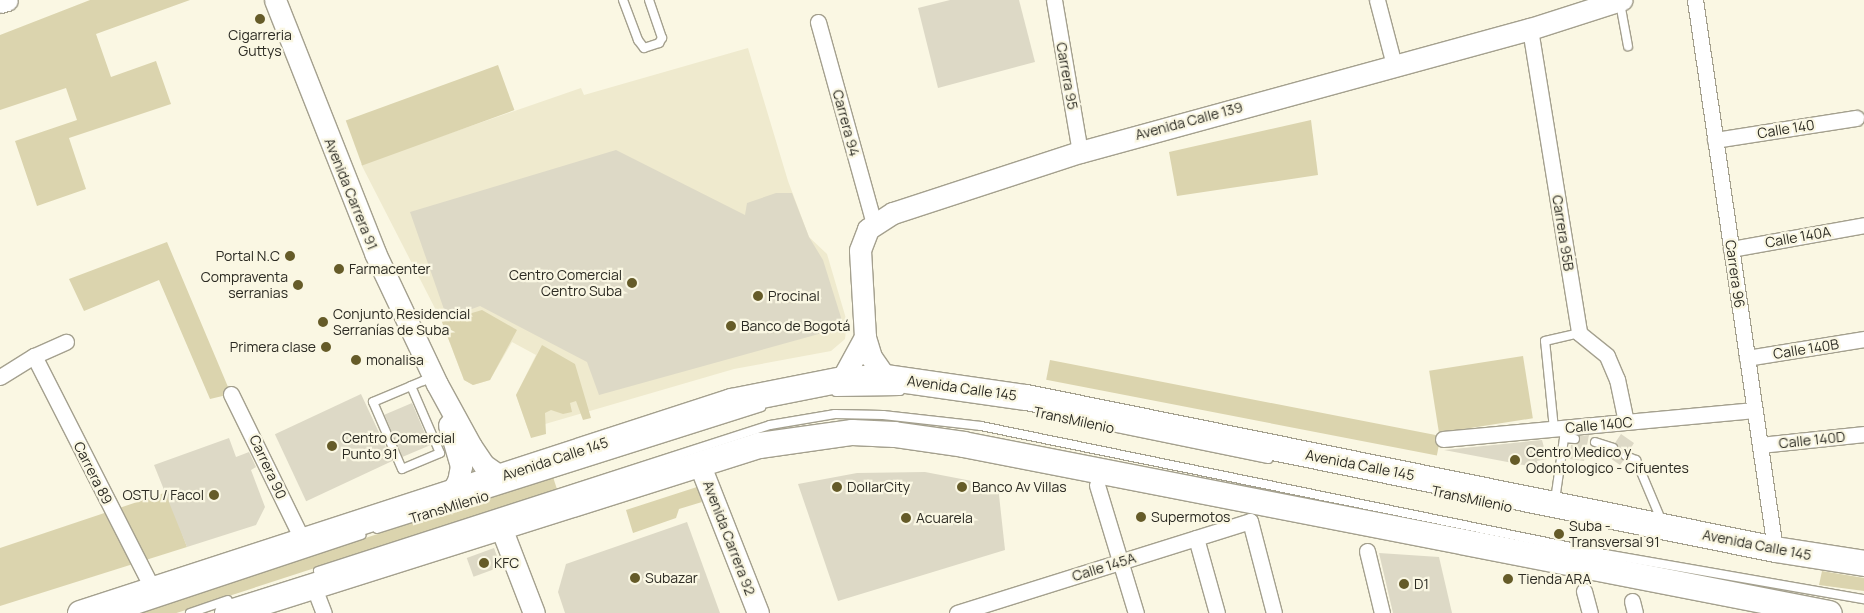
<!DOCTYPE html>
<html>
<head>
<meta charset="utf-8">
<style>
  body { margin:0 }
  #map { position:relative; width:1864px; height:613px; overflow:hidden; background:#faf7e3; font-family:Manrope,sans-serif }
  div>[style] { position:absolute }
  [style*='--x'] { left:calc(var(--x)*1px); top:calc(var(--y)*1px); width:calc(var(--w)*1px); rotate:calc(var(--a)*1deg) }
  .built>* { inset:0; background:#efeace }
  .green>* { inset:0; background:#dbd4ae; transform-origin:0 0 }
  .building>* { inset:0; background:#ddd9c6; transform-origin:0 0 }
  .roads { filter:drop-shadow(1px 0 #a4a08e) drop-shadow(-1px 0 #a4a08e) drop-shadow(0 1px #a4a08e) drop-shadow(0 -1px #a4a08e) }
  .lane>* { height:8px; margin:-4px; padding:0 4px; transform-origin:4px; border-radius:4px; background:#fff }
  .street>* { height:15px; margin:-7.5px; padding:0 7.5px; transform-origin:7.5px; border-radius:7.5px; background:#fff }
  .secondary>* { height:21px; margin:-10.5px; padding:0 10.5px; transform-origin:10.5px; border-radius:10.5px; background:#fff }
  .primary>* { height:25px; margin:-12.5px; padding:0 12.5px; transform-origin:12.5px; border-radius:12.5px; background:#fff }
  .dots>* { width:14px; height:14px; translate:-50% -50%; box-sizing:border-box; border:2px solid #faf7e3; border-radius:50% }
  span { translate:-50% -50%; white-space:nowrap; text-align:center; line-height:1.15; -webkit-text-stroke:4.5px #faf7e3; paint-order:stroke }
  .poi-label { font-size:14px; color:#2c2b23 }
  .right { translate:-100% -50%; text-align:right }
  .left { translate:0 -50%; text-align:left }
  .street-label { font-size:14px; color:#2c2b23 }
</style>
</head>
<body>
<div id="map">
  <div class="built">
    <i style="clip-path:polygon(748px 48px,788px 181px,809px 237px,827px 254px,847px 322px,845px 339px,831px 351px,734px 369px,528px 429px,516px 395px,536px 355px,512px 342px,490px 380px,473px 385px,464px 380px,442px 322px,361px 164px,581px 88px,584px 95px)"></i>
  </div>
  <div class="green">
    <i style="clip-path:polygon(90px 0,190px 0,96px 34px,111px 77px,156px 61px,171px 104px,69px 138px,86px 189px,37px 206px,15px 141px,77px 120px,66px 88px,0 110px,0 35px)"></i>
    <i style="left:498px;top:65px;width:48px;height:162px;rotate:70deg"></i>
    <i style="clip-path:polygon(1311px 120px,1318px 175px,1177px 196px,1169px 152px)"></i>
    <i style="clip-path:polygon(167px 242px,231px 394px,210px 399px,159px 280px,84px 311px,69px 279px)"></i>
    <i style="clip-path:polygon(482px 310px,517px 330px,490px 380px,473px 385px,464px 380px,442px 322px)"></i>
    <i style="clip-path:polygon(542px 345px,575px 364px,591px 418px,583px 420px,576px 401px,570px 403px,572px 412px,563px 414px,551px 410px,545px 413px,546px 434px,531px 438px,516px 395px)"></i>
    <i style="left:1523px;top:356px;width:63px;height:95px;rotate:81deg"></i>
    <i style="left:1050px;top:360px;width:398px;height:20px;rotate:11deg"></i>
    <i style="left:553px;top:477px;width:13px;height:435px;rotate:72deg"></i>
    <i style="clip-path:polygon(697px 487px,702px 502px,679px 509px,676px 518px,633px 533px,626px 510px)"></i>
    <i style="clip-path:polygon(167px 492px,187px 547px,0 606px,0 548px)"></i>
    <i style="clip-path:polygon(1822px 571px,1864px 578px,1864px 591px,1819px 585px)"></i>
  </div>
  <div class="building">
    <i style="clip-path:polygon(950px 0,1019px 0,1035px 62px,938px 88px,918px 8px)"></i>
    <i style="clip-path:polygon(616px 150px,745px 215px,747px 203px,776px 193px,792px 193px,809px 237px,823px 260px,844px 327px,599px 395px,587px 362px,480px 306px,447px 318px,410px 212px)"></i>
    <i style="left:361px;top:394px;width:74px;height:95px;rotate:65deg"></i>
    <i style="left:412px;top:403px;width:46px;height:30px;rotate:67deg"></i>
    <i style="clip-path:polygon(1621px 434px,1634px 443px,1629px 451px,1621px 453px,1623px 461px,1620px 465px,1607px 456px,1618px 450px,1615px 443px)"></i>
    <i style="clip-path:polygon(1589px 435px,1584px 461px,1569px 459px,1571px 445px,1579px 443px,1579px 436px)"></i>
    <i style="clip-path:polygon(229px 438px,236px 457px,249px 452px,256px 467px,251px 470px,265px 507px,256px 525px,187px 547px,154px 465px)"></i>
    <i style="clip-path:polygon(1542px 440px,1547px 459px,1537px 461px,1539px 468px,1444px 450px)"></i>
    <i style="clip-path:polygon(925px 472px,998px 486px,1005px 550px,838px 601px,798px 484px,857px 473px)"></i>
    <i style="clip-path:polygon(687px 522px,720px 613px,565px 613px,558px 592px,566px 564px)"></i>
    <i style="left:494px;top:548px;width:20px;height:29px;rotate:70deg"></i>
    <i style="clip-path:polygon(1379px 553px,1439px 557px,1452px 613px,1393px 613px)"></i>
  </div>
  <div class="roads">
    <div class="lane">
      <i style="--x:623;--y:0;--w:43;--a:69.4"></i>
      <i style="--x:638;--y:40;--w:10;--a:53"></i>
      <i style="--x:644;--y:48;--w:16;--a:-18"></i>
      <i style="--x:659;--y:43;--w:6;--a:-59"></i>
      <i style="--x:662;--y:38;--w:40;--a:-108.9"></i>
      <i style="--x:1620;--y:3;--w:44;--a:79.5"></i>
      <i style="--x:411;--y:386;--w:73;--a:66.6"></i>
      <i style="--x:440;--y:453;--w:41;--a:157.2"></i>
      <i style="--x:402;--y:469;--w:73;--a:-113.4"></i>
      <i style="--x:373;--y:402;--w:41;--a:-22.8"></i>
      <i style="--x:411;--y:386;--w:13;--a:-23"></i>
      <i style="--x:423;--y:381;--w:10;--a:-24"></i>
      <i style="--x:836;--y:392;--w:64;--a:-0.9"></i>
      <i style="--x:1044;--y:413;--w:229;--a:11.6"></i>
      <i style="--x:1554;--y:429;--w:88;--a:-95.8"></i>
      <i style="--x:1545;--y:341;--w:35;--a:-13"></i>
      <i style="--x:1595;--y:442;--w:19;--a:18"></i>
      <i style="--x:1626;--y:456;--w:11;--a:22"></i>
      <i style="--x:1636;--y:460;--w:67;--a:67.2"></i>
      <i style="--x:1555;--y:500;--w:63;--a:-81.7"></i>
      <i style="--x:1564;--y:438;--w:11;--a:5"></i>
      <i style="--x:377;--y:529;--w:403;--a:-17.6"></i>
      <i style="--x:318;--y:571;--w:475;--a:-17.9"></i>
      <i style="--x:770;--y:425;--w:66;--a:-9.6"></i>
      <i style="--x:835;--y:414;--w:48;--a:1.2"></i>
      <i style="--x:883;--y:415;--w:99;--a:6.4"></i>
      <i style="--x:981;--y:426;--w:637;--a:11.59"></i>
      <i style="--x:1605;--y:554;--w:263;--a:9.9"></i>
      <i style="--x:127;--y:613;--w:247;--a:-18.4"></i>
      <i style="--x:190;--y:613;--w:40;--a:-18.9"></i>
    </div>
    <div class="street">
      <i style="--x:1054;--y:0;--w:154;--a:80.3"></i>
      <i style="--x:1377;--y:0;--w:67;--a:75.3"></i>
      <i style="--x:1695;--y:0;--w:555;--a:81.71"></i>
      <i style="--x:818;--y:22;--w:210;--a:74.5"></i>
      <i style="--x:1530;--y:29;--w:308;--a:80.8"></i>
      <i style="--x:1579;--y:333;--w:36;--a:39"></i>
      <i style="--x:1607;--y:356;--w:25;--a:67"></i>
      <i style="--x:1617;--y:379;--w:44;--a:78.2"></i>
      <i style="--x:1715;--y:140;--w:143;--a:-8.9"></i>
      <i style="--x:1731;--y:249;--w:135;--a:-10.2"></i>
      <i style="--x:34;--y:356;--w:263;--a:63"></i>
      <i style="--x:1747;--y:358;--w:119;--a:-9.2"></i>
      <i style="--x:0;--y:377;--w:40;--a:-32"></i>
      <i style="--x:34;--y:356;--w:35;--a:-24"></i>
      <i style="--x:231;--y:394;--w:164;--a:63.9"></i>
      <i style="--x:1443;--y:439;--w:313;--a:-5.3"></i>
      <i style="--x:1760;--y:445;--w:105;--a:-6"></i>
      <i style="--x:1097;--y:485;--w:134;--a:73.1"></i>
      <i style="--x:1196;--y:538;--w:78;--a:74.4"></i>
      <i style="--x:1367;--y:551;--w:64;--a:76.4"></i>
      <i style="--x:313;--y:585;--w:30;--a:69"></i>
      <i style="--x:1584;--y:591;--w:23;--a:75"></i>
      <i style="--x:1632;--y:601;--w:12;--a:76"></i>
      <i style="--x:957;--y:613;--w:307;--a:-17.4"></i>
      <i style="--x:1250;--y:521;--w:95;--a:75.4"></i>
    </div>
    <div class="secondary">
      <i style="--x:275;--y:0;--w:272;--a:68.4"></i>
      <i style="--x:375;--y:253;--w:145;--a:64.7"></i>
      <i style="--x:437;--y:384;--w:71;--a:61.3"></i>
      <i style="--x:471;--y:446;--w:23;--a:56"></i>
      <i style="--x:484;--y:465;--w:21;--a:35"></i>
      <i style="--x:0;--y:2;--w:7;--a:-16"></i>
      <i style="--x:885;--y:377;--w:24;--a:-125"></i>
      <i style="--x:871;--y:357;--w:21;--a:-107"></i>
      <i style="--x:865;--y:337;--w:87;--a:-93.3"></i>
      <i style="--x:860;--y:250;--w:22;--a:-69"></i>
      <i style="--x:868;--y:229;--w:30;--a:-33"></i>
      <i style="--x:893;--y:213;--w:197;--a:-18.1"></i>
      <i style="--x:1080;--y:152;--w:467;--a:-15.3"></i>
      <i style="--x:1530;--y:29;--w:96;--a:-17.7"></i>
      <i style="--x:842;--y:379;--w:48;--a:-61.3"></i>
      <i style="--x:449;--y:425;--w:43;--a:73.7"></i>
      <i style="--x:461;--y:466;--w:15;--a:101"></i>
      <i style="--x:458;--y:481;--w:14;--a:120"></i>
      <i style="--x:699;--y:463;--w:161;--a:68.5"></i>
      <i style="--x:500;--y:525;--w:94;--a:68.9"></i>
    </div>
    <div class="primary">
      <i style="--x:80;--y:613;--w:685;--a:-18.04"></i>
      <i style="--x:731;--y:401;--w:113;--a:-11.2"></i>
      <i style="--x:842;--y:379;--w:43;--a:-2.7"></i>
      <i style="--x:885;--y:377;--w:142;--a:8.1"></i>
      <i style="--x:1026;--y:397;--w:764;--a:11.47"></i>
      <i style="--x:1775;--y:549;--w:90;--a:8.9"></i>
      <i style="--x:227;--y:613;--w:558;--a:-17.53"></i>
      <i style="--x:759;--y:445;--w:94;--a:-8"></i>
      <i style="--x:852;--y:432;--w:42;--a:2.7"></i>
      <i style="--x:894;--y:434;--w:70;--a:8.2"></i>
      <i style="--x:963;--y:444;--w:882;--a:11.04"></i>
    </div>
  </div>
  <div class="dots">
    <i style="left:260px;top:19px;background:#655b28"></i>
    <i style="left:290px;top:256px;background:#655b28"></i>
    <i style="left:339px;top:269px;background:#655b28"></i>
    <i style="left:632px;top:283px;background:#655b28"></i>
    <i style="left:298px;top:285px;background:#655b28"></i>
    <i style="left:758px;top:296px;background:#655b28"></i>
    <i style="left:323px;top:322px;background:#655b28"></i>
    <i style="left:731px;top:326px;background:#655b28"></i>
    <i style="left:326px;top:347px;background:#655b28"></i>
    <i style="left:356px;top:360px;background:#655b28"></i>
    <i style="left:332px;top:446px;background:#655b28"></i>
    <i style="left:1515px;top:460px;background:#655b28"></i>
    <i style="left:837px;top:487px;background:#655b28"></i>
    <i style="left:962px;top:487px;background:#655b28"></i>
    <i style="left:214px;top:495px;background:#655b28"></i>
    <i style="left:1141px;top:517px;background:#655b28"></i>
    <i style="left:906px;top:518px;background:#655b28"></i>
    <i style="left:1559px;top:534px;background:#655b28"></i>
    <i style="left:484px;top:563px;background:#655b28"></i>
    <i style="left:635px;top:578px;background:#655b28"></i>
    <i style="left:1508px;top:579px;background:#655b28"></i>
    <i style="left:1404px;top:584px;background:#655b28"></i>
  </div>
  <div class="poi-label">
    <span style="left:260px;top:43px">Cigarreria<br>Guttys</span>
    <span class="right" style="left:280px;top:256px">Portal N.C</span>
    <span class="left" style="left:349px;top:269px">Farmacenter</span>
    <span class="right" style="left:622px;top:283px">Centro Comercial<br>Centro Suba</span>
    <span class="right" style="left:288px;top:285px">Compraventa<br>serranias</span>
    <span class="left" style="left:768px;top:296px">Procinal</span>
    <span class="left" style="left:333px;top:322px">Conjunto Residencial<br>Serranías de Suba</span>
    <span class="left" style="left:741px;top:326px">Banco de Bogotá</span>
    <span class="right" style="left:316px;top:347px">Primera clase</span>
    <span class="left" style="left:366px;top:360px">monalisa</span>
    <span class="left" style="left:342px;top:446px">Centro Comercial<br>Punto 91</span>
    <span class="left" style="left:1526px;top:460px">Centro Medico y<br>Odontologico - Cifuentes</span>
    <span class="left" style="left:847px;top:487px">DollarCity</span>
    <span class="left" style="left:972px;top:487px">Banco Av Villas</span>
    <span class="right" style="left:204px;top:495px">OSTU / Facol</span>
    <span class="left" style="left:1151px;top:517px">Supermotos</span>
    <span class="left" style="left:916px;top:518px">Acuarela</span>
    <span class="left" style="left:1569px;top:534px">Suba -<br>Transversal 91</span>
    <span class="left" style="left:494px;top:563px">KFC</span>
    <span class="left" style="left:645px;top:578px">Subazar</span>
    <span class="left" style="left:1518px;top:579px">Tienda ARA</span>
    <span class="left" style="left:1414px;top:584px">D1</span>
  </div>
  <div class="street-label">
    <span style="left:1067px;top:76px;rotate:80deg">Carrera 95</span>
    <span style="left:1189px;top:121px;rotate:-15deg">Avenida Calle 139</span>
    <span style="left:846px;top:123px;rotate:75deg">Carrera 94</span>
    <span style="left:1786px;top:129px;rotate:-9deg">Calle 140</span>
    <span style="left:351px;top:194px;rotate:68deg">Avenida Carrera 91</span>
    <span style="left:1563px;top:233px;rotate:81deg">Carrera 95B</span>
    <span style="left:1798px;top:237px;rotate:-10deg">Calle 140A</span>
    <span style="left:1735px;top:274px;rotate:82deg">Carrera 96</span>
    <span style="left:1806px;top:349px;rotate:-9deg">Calle 140B</span>
    <span style="left:962px;top:388px;rotate:8deg">Avenida Calle 145</span>
    <span style="left:1074px;top:420px;rotate:12deg">TransMilenio</span>
    <span style="left:1599px;top:425px;rotate:-5deg">Calle 140C</span>
    <span style="left:1812px;top:440px;rotate:-6deg">Calle 140D</span>
    <span style="left:555px;top:459px;rotate:-18deg">Avenida Calle 145</span>
    <span style="left:1360px;top:465px;rotate:11deg">Avenida Calle 145</span>
    <span style="left:268px;top:467px;rotate:65deg">Carrera 90</span>
    <span style="left:93px;top:473px;rotate:63deg">Carrera 89</span>
    <span style="left:1472px;top:499px;rotate:12deg">TransMilenio</span>
    <span style="left:449px;top:507px;rotate:-17deg">TransMilenio</span>
    <span style="left:729px;top:538px;rotate:69deg">Avenida Carrera 92</span>
    <span style="left:1757px;top:545px;rotate:11deg">Avenida Calle 145</span>
    <span style="left:1104px;top:567px;rotate:-17deg">Calle 145A</span>
  </div>
</div>
</body>
</html>
